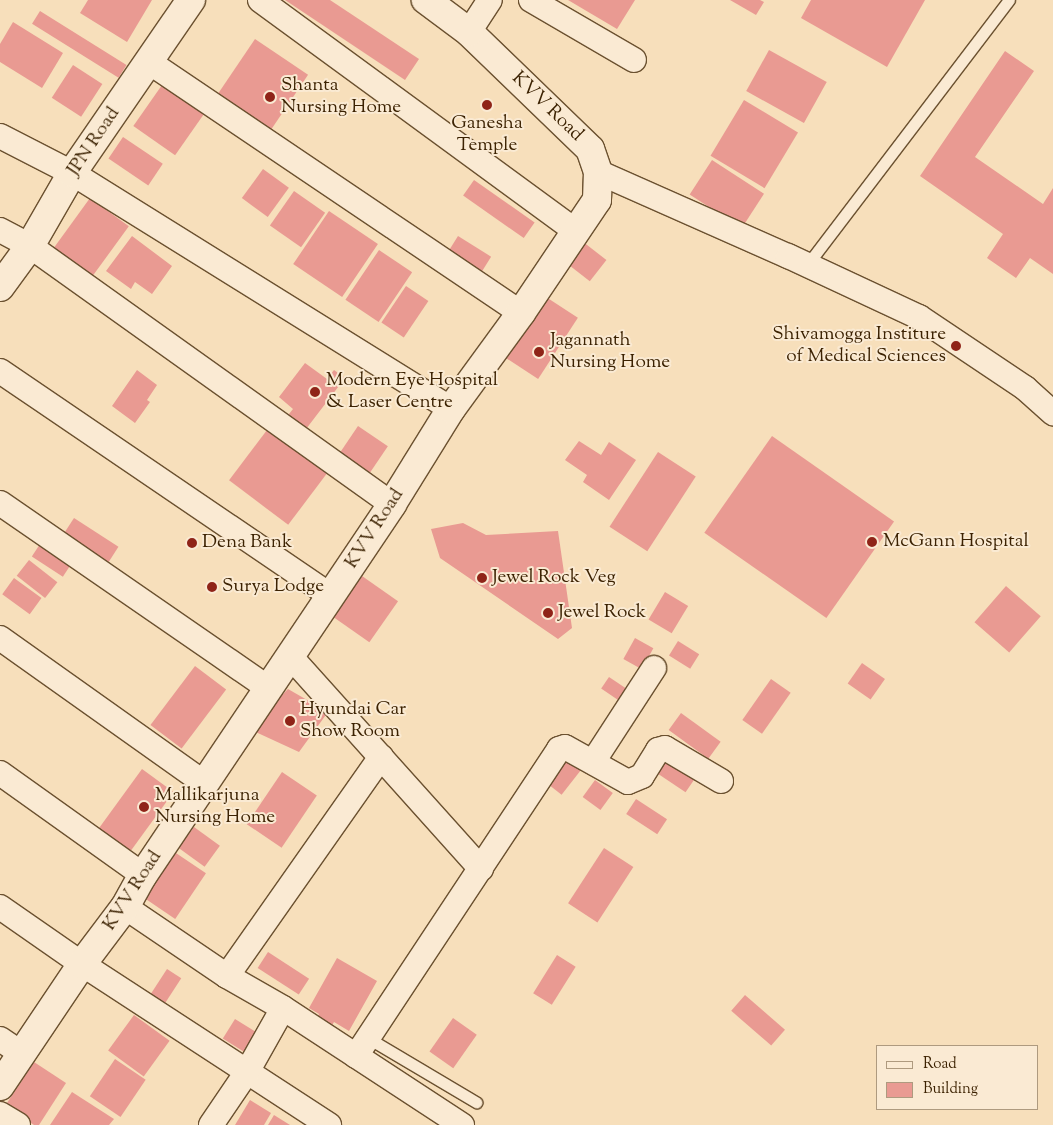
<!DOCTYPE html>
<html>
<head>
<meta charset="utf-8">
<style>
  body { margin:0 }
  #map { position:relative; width:1053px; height:1125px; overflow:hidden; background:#f7dfbb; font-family:"Sorts Mill Goudy",serif }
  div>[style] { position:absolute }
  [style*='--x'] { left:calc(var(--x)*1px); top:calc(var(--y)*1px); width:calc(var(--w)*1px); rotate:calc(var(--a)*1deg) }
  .building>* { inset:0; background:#e99a92; transform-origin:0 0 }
  .roads { filter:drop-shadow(1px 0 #6b5130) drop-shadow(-1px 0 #6b5130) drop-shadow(0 1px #6b5130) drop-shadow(0 -1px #6b5130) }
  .service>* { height:11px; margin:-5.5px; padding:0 5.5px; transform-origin:5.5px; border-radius:5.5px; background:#faead3 }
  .minor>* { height:24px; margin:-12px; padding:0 12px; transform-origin:12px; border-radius:12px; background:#faead3 }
  .tertiary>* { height:28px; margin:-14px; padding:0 14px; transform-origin:14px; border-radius:14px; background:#faead3 }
  .secondary>* { height:28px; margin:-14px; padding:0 14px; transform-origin:14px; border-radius:14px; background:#faead3 }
  .dots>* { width:14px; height:14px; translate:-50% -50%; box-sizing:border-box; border:2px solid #faead3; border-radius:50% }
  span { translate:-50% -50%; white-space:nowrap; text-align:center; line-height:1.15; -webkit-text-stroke:4px #faead3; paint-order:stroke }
  .poi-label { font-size:19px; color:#3c2202 }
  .left { translate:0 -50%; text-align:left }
  .right { translate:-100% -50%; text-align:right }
  .street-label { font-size:19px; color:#3c2202 }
  .legend { position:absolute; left:876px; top:1045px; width:162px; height:65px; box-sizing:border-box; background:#faead3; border:1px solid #ae9a7f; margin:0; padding:6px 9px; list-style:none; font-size:15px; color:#3c2202 }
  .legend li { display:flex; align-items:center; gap:10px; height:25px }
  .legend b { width:25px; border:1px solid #ae9a7f }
</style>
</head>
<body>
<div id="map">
  <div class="building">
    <i style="clip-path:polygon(88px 0,152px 0,127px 42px,80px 13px)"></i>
    <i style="clip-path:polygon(285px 0,330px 0,419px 59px,405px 80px)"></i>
    <i style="clip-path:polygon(568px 0,635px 0,617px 29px)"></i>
    <i style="clip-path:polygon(730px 0,760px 0,764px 2px,756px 15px)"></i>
    <i style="clip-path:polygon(811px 0,925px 0,887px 67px,801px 18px)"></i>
    <i style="left:40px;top:11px;width:102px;height:15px;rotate:32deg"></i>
    <i style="clip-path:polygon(13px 22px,63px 53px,42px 88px,0 62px,0 44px)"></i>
    <i style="left:255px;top:39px;width:64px;height:68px;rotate:34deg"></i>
    <i style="left:769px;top:50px;width:66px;height:47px;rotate:29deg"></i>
    <i style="clip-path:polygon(1005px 51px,1034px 71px,975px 157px,1043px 204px,1053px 188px,1053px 274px,1030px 258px,1016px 278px,987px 258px,1003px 234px,920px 176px)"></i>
    <i style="left:73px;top:65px;width:35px;height:39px;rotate:33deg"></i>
    <i style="left:162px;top:85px;width:51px;height:50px;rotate:35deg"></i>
    <i style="left:744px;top:100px;width:63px;height:65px;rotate:31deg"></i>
    <i style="left:123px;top:137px;width:48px;height:26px;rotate:34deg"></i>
    <i style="left:712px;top:160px;width:62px;height:41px;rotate:33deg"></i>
    <i style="left:263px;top:169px;width:32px;height:36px;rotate:36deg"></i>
    <i style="left:474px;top:180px;width:74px;height:19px;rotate:35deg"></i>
    <i style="left:294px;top:191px;width:38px;height:42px;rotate:35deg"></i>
    <i style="left:90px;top:198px;width:48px;height:66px;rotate:36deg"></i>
    <i style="left:329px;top:211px;width:59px;height:64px;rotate:34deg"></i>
    <i style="clip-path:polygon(132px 236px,172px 266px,152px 294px,135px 282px,131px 289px,106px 271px)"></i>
    <i style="left:458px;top:236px;width:39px;height:20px;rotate:32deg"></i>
    <i style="left:582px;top:241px;width:31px;height:27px;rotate:38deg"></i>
    <i style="left:379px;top:250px;width:40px;height:60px;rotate:34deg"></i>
    <i style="left:406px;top:286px;width:27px;height:44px;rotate:34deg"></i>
    <i style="left:546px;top:297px;width:38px;height:73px;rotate:33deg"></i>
    <i style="clip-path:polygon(305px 363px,327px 379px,334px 370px,345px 378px,303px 433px,285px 419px,293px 409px,279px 397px)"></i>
    <i style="clip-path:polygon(137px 370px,157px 385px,147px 400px,150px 402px,135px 423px,112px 406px)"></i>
    <i style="left:270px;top:426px;width:74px;height:68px;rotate:37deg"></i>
    <i style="left:358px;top:426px;width:36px;height:36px;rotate:34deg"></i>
    <i style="left:772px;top:436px;width:149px;height:118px;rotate:35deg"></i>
    <i style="clip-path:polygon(579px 441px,601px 455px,609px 442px,636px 460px,609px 500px,583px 482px,587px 475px,565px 460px)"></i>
    <i style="left:658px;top:452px;width:45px;height:89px;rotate:33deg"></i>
    <i style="left:74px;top:518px;width:53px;height:23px;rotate:33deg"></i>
    <i style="clip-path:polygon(463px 523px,486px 535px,558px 531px,572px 628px,558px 639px,440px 558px,431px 529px)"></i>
    <i style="left:40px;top:544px;width:37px;height:15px;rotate:33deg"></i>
    <i style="left:29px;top:560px;width:36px;height:20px;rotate:38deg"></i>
    <i style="left:362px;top:576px;width:44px;height:50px;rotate:35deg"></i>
    <i style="left:14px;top:578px;width:34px;height:20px;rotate:36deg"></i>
    <i style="left:1006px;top:586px;width:46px;height:48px;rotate:41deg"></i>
    <i style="left:665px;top:592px;width:27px;height:32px;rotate:31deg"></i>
    <i style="left:635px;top:638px;width:21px;height:24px;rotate:29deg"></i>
    <i style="left:678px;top:641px;width:25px;height:17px;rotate:32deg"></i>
    <i style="left:862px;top:663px;width:28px;height:25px;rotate:35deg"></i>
    <i style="left:195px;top:666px;width:39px;height:74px;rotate:37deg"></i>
    <i style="left:609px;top:677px;width:23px;height:14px;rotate:34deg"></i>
    <i style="left:771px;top:679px;width:24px;height:50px;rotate:35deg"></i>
    <i style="clip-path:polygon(288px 689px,328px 712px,299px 752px,249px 729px)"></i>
    <i style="left:681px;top:713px;width:49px;height:21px;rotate:36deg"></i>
    <i style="left:565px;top:753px;width:23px;height:35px;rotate:38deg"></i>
    <i style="left:668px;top:754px;width:36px;height:22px;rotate:34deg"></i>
    <i style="left:142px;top:769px;width:39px;height:81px;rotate:36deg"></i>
    <i style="left:282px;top:772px;width:42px;height:63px;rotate:34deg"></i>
    <i style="left:595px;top:780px;width:22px;height:21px;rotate:36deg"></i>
    <i style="left:636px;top:799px;width:37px;height:18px;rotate:33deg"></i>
    <i style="left:194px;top:827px;width:32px;height:26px;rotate:36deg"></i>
    <i style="left:167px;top:847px;width:47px;height:55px;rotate:34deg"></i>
    <i style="left:604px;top:848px;width:35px;height:66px;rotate:33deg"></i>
    <i style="left:268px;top:952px;width:49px;height:19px;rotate:33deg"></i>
    <i style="left:557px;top:955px;width:22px;height:45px;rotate:32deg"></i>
    <i style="clip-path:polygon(337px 958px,377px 981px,349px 1031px,334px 1022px,330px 1029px,316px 1021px,319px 1014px,309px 1008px)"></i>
    <i style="left:167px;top:969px;width:17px;height:40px;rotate:33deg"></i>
    <i style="left:745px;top:995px;width:53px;height:21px;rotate:41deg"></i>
    <i style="left:134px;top:1015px;width:44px;height:44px;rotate:36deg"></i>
    <i style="left:453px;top:1018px;width:29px;height:41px;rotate:35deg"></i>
    <i style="left:235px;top:1019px;width:31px;height:23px;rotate:32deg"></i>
    <i style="left:115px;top:1059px;width:37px;height:45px;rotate:34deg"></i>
    <i style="clip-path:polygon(34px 1062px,66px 1083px,39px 1125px,34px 1125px,5px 1106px)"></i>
    <i style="clip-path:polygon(72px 1092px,114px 1119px,109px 1125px,50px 1125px)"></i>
    <i style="clip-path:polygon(250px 1100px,271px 1113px,264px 1125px,235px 1125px)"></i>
    <i style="clip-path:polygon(274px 1115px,290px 1125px,268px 1125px)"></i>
  </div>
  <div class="roads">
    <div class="service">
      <i style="--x:807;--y:265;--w:333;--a:-52.7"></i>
      <i style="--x:368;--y:1038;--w:126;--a:30.7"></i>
    </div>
    <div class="minor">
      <i style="--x:260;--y:0;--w:391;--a:36.2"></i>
      <i style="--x:531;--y:0;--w:119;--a:30.2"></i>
      <i style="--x:469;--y:32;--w:38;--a:-57"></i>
      <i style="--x:149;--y:62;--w:449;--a:34"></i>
      <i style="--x:0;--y:136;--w:81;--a:27.2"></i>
      <i style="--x:72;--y:173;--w:446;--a:31.9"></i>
      <i style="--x:598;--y:172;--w:208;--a:23.9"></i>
      <i style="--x:788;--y:256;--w:145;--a:25"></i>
      <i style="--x:919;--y:317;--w:128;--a:33.8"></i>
      <i style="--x:1025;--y:388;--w:38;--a:42"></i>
      <i style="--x:0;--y:230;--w:34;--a:28"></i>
      <i style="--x:30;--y:246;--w:445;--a:35.5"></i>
      <i style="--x:0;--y:371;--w:400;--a:34.2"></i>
      <i style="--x:0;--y:503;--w:326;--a:34.6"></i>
      <i style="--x:0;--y:638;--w:250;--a:35.4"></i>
      <i style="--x:290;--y:656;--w:286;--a:48.1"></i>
      <i style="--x:593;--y:762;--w:112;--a:-57"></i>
      <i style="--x:0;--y:773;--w:176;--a:35.5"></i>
      <i style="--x:0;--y:907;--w:100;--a:34.8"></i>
      <i style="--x:82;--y:964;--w:295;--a:33.1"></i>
      <i style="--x:125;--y:907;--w:123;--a:34.1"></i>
      <i style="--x:227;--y:976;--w:64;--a:29.7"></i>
      <i style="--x:283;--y:1008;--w:214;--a:33.2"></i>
      <i style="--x:227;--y:976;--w:268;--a:-54.9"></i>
      <i style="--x:0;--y:1039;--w:27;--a:34"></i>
      <i style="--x:356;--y:1056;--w:368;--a:-56.5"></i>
      <i style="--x:559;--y:749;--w:6;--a:-18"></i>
      <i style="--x:565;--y:747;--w:72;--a:29.1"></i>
      <i style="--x:628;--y:782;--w:15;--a:-23"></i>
      <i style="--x:642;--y:776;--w:31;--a:-58"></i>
      <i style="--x:658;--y:750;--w:7;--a:-16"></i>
      <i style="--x:665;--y:748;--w:65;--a:30.5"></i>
      <i style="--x:0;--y:1114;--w:21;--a:31"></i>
      <i style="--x:211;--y:1125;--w:64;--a:-55.8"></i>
      <i style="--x:247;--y:1072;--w:73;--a:-60.6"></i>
    </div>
    <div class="tertiary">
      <i style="--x:0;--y:287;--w:51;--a:-53.8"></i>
      <i style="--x:30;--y:246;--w:84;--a:-60.1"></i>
      <i style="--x:72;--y:173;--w:210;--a:-55.5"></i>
    </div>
    <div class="secondary">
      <i style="--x:0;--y:1086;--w:147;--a:-56.1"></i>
      <i style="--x:82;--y:964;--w:71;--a:-53"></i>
      <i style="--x:125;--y:907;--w:37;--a:-61"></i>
      <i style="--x:143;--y:875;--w:447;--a:-56.1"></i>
      <i style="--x:392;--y:504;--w:112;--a:-58.2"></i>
      <i style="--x:451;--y:409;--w:119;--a:-53.9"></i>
      <i style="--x:521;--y:313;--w:136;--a:-56.1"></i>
      <i style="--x:597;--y:200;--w:28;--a:-88"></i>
      <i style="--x:598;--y:172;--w:24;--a:-109"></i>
      <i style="--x:590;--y:149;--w:168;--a:-136"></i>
      <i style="--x:469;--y:32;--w:54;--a:-143.3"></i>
    </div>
  </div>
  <div class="dots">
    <i style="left:270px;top:97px;background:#8f2418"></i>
    <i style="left:487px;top:105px;background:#8f2418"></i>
    <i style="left:956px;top:346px;background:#8f2418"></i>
    <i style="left:539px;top:352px;background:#8f2418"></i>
    <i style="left:315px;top:392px;background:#8f2418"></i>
    <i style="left:872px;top:542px;background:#8f2418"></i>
    <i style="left:192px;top:543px;background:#8f2418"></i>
    <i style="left:482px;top:578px;background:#8f2418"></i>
    <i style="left:212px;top:587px;background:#8f2418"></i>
    <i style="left:548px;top:613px;background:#8f2418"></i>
    <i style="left:290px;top:721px;background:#8f2418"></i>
    <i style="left:144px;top:807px;background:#8f2418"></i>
  </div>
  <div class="poi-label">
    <span class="left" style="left:281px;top:97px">Shanta<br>Nursing Home</span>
    <span style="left:487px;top:135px">Ganesha<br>Temple</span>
    <span class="right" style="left:946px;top:346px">Shivamogga Institure<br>of Medical Sciences</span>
    <span class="left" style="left:550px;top:352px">Jagannath<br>Nursing Home</span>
    <span class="left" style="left:326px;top:392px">Modern Eye Hospital<br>&amp; Laser Centre</span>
    <span class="left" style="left:883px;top:542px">McGann Hospital</span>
    <span class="left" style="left:202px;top:543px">Dena Bank</span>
    <span class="left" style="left:492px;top:578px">Jewel Rock Veg</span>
    <span class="left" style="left:222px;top:587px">Surya Lodge</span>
    <span class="left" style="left:558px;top:613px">Jewel Rock</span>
    <span class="left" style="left:300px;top:721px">Hyundai Car<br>Show Room</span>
    <span class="left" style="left:155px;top:807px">Mallikarjuna<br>Nursing Home</span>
  </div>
  <div class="street-label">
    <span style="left:547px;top:107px;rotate:44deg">KVV Road</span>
    <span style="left:94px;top:142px;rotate:-56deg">JPN Road</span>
    <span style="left:375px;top:529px;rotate:-57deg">KVV Road</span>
    <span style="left:133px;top:891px;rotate:-57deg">KVV Road</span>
  </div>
  <ul class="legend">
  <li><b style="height:6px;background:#faead3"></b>Road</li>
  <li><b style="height:14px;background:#e99a92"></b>Building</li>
  </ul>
</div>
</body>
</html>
